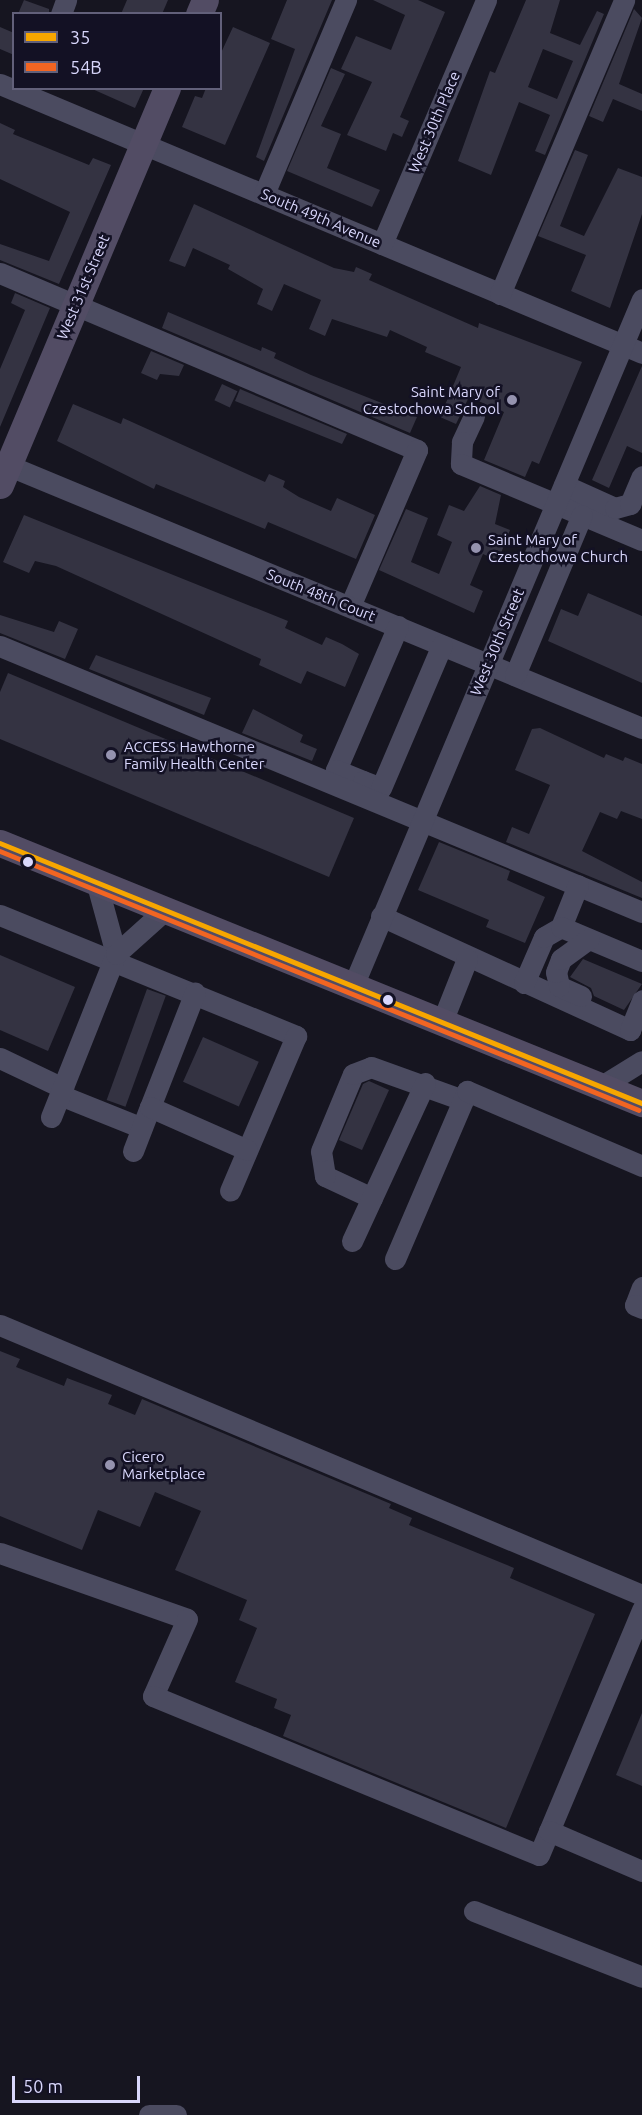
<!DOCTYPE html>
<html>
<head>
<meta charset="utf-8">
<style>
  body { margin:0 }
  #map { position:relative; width:642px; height:2115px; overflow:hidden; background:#161520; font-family:Ubuntu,sans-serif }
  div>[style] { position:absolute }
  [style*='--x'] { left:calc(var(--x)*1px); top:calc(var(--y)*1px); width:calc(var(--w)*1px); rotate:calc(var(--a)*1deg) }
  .building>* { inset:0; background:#343342; transform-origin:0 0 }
  .minor>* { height:21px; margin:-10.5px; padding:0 10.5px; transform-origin:10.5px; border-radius:10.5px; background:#4b4b60 }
  .major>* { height:27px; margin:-13.5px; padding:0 13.5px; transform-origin:13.5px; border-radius:13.5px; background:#524c64 }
  .bus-1>* { height:4.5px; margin:-2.25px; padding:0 2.25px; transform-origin:2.25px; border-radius:2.25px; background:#f7a600 }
  .bus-2>* { height:4.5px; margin:-2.25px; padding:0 2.25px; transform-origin:2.25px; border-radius:2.25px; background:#f26522 }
  .dots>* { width:16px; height:16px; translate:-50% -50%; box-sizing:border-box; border:3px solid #131124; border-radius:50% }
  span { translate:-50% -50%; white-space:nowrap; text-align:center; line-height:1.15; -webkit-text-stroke:5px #131124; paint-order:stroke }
  .street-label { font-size:15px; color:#d9d7fc }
  .poi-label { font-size:15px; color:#d9d7fc }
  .right { translate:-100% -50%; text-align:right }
  .left { translate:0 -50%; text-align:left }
  .legend { position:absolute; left:12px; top:12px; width:210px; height:78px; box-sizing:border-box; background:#131124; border:2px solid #62607a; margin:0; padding:8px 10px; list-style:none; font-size:18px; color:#d9d7fc }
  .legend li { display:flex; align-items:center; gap:12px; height:30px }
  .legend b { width:30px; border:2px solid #62607a }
  .scale { position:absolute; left:12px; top:2076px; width:128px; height:27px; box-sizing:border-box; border:3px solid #d9d7fc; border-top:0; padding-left:8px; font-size:18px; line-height:21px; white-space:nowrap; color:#d9d7fc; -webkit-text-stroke:4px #131124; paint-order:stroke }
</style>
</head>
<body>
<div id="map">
  <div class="building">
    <i style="clip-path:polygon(24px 0,49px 9px,49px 14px,18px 14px)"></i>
    <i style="clip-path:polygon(127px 0,168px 0,162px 14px,121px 14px)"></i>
    <i style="clip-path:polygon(287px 0,332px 0,264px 161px,256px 157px,295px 49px,271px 39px)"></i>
    <i style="clip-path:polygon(373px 0,418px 0,445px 12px,400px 117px,409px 121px,402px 137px,393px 133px,386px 151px,347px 135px,372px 82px,341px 69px,356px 36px,391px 50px,405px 15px)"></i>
    <i style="clip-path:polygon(evenodd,526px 0,560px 0,550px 33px,580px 45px,597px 11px,604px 14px,545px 155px,535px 151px,550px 115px,519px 102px,491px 175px,458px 161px,490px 71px,495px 73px,526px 0,543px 49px,573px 61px,557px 99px,528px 87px,543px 49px)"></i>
    <i style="clip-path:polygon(634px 9px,642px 18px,619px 84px,642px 94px,642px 111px,613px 99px,603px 122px,589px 116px)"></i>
    <i style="clip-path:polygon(0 27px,14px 33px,14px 55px,0 49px)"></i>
    <i style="clip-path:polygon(233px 27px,270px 43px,225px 145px,182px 127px,195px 96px,202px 98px,206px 88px,220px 88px,220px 55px)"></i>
    <i style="clip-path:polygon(331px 68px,345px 74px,321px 126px,341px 134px,327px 168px,380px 190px,372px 207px,287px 171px)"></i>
    <i style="clip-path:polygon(90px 88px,144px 88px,135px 108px)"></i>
    <i style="clip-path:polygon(0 123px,15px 130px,13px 134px,89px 165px,93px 158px,111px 165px,59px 284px,0 260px,0 244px,49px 261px,70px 212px,0 179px)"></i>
    <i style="clip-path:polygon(575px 150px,588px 155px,560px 226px,584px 236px,618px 168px,642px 177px,642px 214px,610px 308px,571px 291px,586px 255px,538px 236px)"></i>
    <i style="clip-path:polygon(194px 204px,334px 268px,354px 272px,356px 267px,372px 274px,369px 280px,478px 328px,479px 323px,582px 362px,539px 464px,532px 461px,525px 477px,484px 460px,504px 412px,469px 397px,456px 424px,440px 417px,461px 367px,425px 352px,427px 347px,390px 330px,387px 337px,332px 319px,325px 336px,309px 329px,321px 300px,284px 284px,272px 311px,257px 304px,263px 289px,228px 269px,230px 265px,193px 248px,185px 267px,169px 261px)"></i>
    <i style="clip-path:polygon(15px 293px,50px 308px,0 427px,0 369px,25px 310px,11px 303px)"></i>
    <i style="clip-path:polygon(168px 312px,261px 351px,262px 347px,276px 353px,274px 358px,311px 375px,417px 417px,410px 433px,162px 328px)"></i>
    <i style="clip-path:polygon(151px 351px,184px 365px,179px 376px,160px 374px,157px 380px,141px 373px)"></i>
    <i style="clip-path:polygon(642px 366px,642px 453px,627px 446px,609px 488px,592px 480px)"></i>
    <i style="left:222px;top:384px;width:17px;height:18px;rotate:25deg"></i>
    <i style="clip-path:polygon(240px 389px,347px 434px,342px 444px,235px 401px)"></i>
    <i style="clip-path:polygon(73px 404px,121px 424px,123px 418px,265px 482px,269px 474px,285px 481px,283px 487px,299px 497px,331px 511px,337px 498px,375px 515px,356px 559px,268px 522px,265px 529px,156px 484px,154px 489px,57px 441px)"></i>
    <i style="clip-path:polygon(480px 486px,501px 495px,495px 524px,510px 530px,498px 561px,483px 554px,470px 585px,483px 591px,474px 613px,379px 570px,406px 509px,428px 518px,411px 562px,439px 574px,452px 542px,437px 535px,449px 505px,464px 511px)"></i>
    <i style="clip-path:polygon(24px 515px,288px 621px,285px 628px,322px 645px,326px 637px,342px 644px,359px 654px,345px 687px,307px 671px,301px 684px,259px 665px,261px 659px,56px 566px,35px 561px,29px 573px,3px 562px)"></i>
    <i style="clip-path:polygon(588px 593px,642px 616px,642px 683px,548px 641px,561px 609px,578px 616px)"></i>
    <i style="clip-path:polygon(0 615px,54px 632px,59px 621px,78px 629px,65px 659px,0 633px)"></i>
    <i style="clip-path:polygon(96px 655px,211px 698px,204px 715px,89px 669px)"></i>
    <i style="clip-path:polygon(8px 673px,354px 818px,329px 877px,0 739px,0 692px)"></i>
    <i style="clip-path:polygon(253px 709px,303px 735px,300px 742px,317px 749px,312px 761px,242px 733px)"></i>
    <i style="clip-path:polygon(540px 728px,604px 758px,606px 754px,623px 761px,625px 757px,642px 764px,642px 819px,621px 811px,617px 819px,600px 812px,582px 851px,642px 882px,642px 898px,506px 842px,512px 827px,529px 834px,550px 785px,515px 770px,532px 729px)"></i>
    <i style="clip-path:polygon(439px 842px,510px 871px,507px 880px,545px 897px,525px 943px,486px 927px,489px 920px,418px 890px)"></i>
    <i style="clip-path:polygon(0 955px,75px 987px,48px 1051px,0 1030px)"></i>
    <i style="clip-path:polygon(583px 959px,642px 984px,624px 1010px,594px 996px,591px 988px,570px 977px)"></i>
    <i style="left:147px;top:989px;width:20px;height:118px;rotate:20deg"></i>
    <i style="left:203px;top:1037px;width:61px;height:49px;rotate:24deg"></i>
    <i style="clip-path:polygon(369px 1081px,389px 1090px,362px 1150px,339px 1140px,363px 1084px)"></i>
    <i style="clip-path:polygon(0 1351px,20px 1359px,16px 1367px,64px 1386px,67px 1378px,112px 1395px,108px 1404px,135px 1415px,142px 1399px,391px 1504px,389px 1508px,412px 1518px,409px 1525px,514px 1568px,510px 1578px,595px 1614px,506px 1828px,283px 1736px,291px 1715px,274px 1708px,277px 1699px,235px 1682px,257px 1628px,239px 1620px,247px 1600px,175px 1570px,201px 1511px,155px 1492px,140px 1527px,98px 1510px,82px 1550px,0 1516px)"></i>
    <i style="clip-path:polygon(642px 1713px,642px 1786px,616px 1775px)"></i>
  </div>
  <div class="minor">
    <i style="--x:61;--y:14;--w:15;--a:-70"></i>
    <i style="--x:0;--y:84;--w:696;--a:22.73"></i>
    <i style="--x:264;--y:194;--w:211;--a:-67.1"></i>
    <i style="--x:382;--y:244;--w:265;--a:-66.9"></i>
    <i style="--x:0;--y:273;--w:453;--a:23"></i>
    <i style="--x:417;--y:450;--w:170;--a:113.2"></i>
    <i style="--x:500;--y:294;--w:319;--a:-67.1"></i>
    <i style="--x:474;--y:416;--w:29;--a:115"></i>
    <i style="--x:462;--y:442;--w:22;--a:93"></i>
    <i style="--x:461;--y:464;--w:196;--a:22.8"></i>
    <i style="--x:0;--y:462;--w:695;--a:22.51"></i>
    <i style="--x:564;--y:485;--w:56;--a:24.3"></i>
    <i style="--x:615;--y:508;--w:16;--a:-15"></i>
    <i style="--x:630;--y:504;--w:30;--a:-67"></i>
    <i style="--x:398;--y:626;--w:157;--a:113.3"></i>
    <i style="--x:336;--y:770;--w:29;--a:22"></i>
    <i style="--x:363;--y:781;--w:19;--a:21"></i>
    <i style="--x:381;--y:788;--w:155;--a:-66.9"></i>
    <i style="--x:0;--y:646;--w:695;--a:22.51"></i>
    <i style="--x:515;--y:675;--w:173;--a:-67.3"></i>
    <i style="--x:96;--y:881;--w:76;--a:74.7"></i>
    <i style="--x:0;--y:915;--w:320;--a:22.2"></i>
    <i style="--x:296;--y:1036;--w:168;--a:113.1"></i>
    <i style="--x:381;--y:916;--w:274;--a:24.6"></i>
    <i style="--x:630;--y:1030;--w:32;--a:-68"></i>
    <i style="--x:561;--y:927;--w:45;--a:-68"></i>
    <i style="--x:524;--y:983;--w:50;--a:-66.5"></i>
    <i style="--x:544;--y:937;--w:20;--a:-30"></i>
    <i style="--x:561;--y:927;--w:88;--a:22.8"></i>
    <i style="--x:353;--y:986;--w:745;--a:-67.18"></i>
    <i style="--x:581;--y:996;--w:24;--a:-156"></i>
    <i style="--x:559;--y:986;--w:14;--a:-102"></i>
    <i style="--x:556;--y:972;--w:14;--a:-69"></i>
    <i style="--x:561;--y:959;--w:34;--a:-36"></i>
    <i style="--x:442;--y:1022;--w:68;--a:-68.4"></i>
    <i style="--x:0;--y:1058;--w:70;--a:25.5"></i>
    <i style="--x:600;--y:1087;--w:49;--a:-31.8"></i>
    <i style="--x:60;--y:1095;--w:88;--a:21.9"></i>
    <i style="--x:150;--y:1107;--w:123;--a:-68.6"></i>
    <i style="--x:51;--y:1117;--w:175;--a:-68.3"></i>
    <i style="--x:116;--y:954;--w:66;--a:-41.9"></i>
    <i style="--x:133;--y:1151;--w:47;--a:-68.9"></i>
    <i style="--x:150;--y:1107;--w:106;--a:23.9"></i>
    <i style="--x:372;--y:1198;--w:52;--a:-154.9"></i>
    <i style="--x:325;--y:1176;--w:25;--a:-99"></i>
    <i style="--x:321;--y:1151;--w:83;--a:-67.4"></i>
    <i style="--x:353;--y:1074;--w:19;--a:-21"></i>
    <i style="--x:371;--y:1067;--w:98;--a:19.7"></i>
    <i style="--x:352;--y:1241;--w:174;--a:-65.2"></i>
    <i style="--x:395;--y:1259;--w:183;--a:-66.8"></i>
    <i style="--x:467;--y:1091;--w:190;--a:23.2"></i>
    <i style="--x:642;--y:1287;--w:19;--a:111"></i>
    <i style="--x:635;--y:1305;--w:8;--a:23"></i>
    <i style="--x:0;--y:1325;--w:696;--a:22.81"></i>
    <i style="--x:0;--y:1553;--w:198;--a:19.4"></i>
    <i style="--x:187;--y:1619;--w:84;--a:113.8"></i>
    <i style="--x:153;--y:1696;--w:417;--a:22.4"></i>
    <i style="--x:539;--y:1855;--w:266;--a:-67.2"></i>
    <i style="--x:549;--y:1831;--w:101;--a:23.3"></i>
    <i style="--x:474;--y:1911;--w:180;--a:21.4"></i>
    <i style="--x:149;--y:2115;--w:27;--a:0"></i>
  </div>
  <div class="major">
    <i style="--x:199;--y:14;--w:15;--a:-67"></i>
    <i style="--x:0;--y:485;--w:431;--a:-67.2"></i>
    <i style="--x:0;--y:843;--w:693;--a:22.05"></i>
  </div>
  <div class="bus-1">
    <i style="--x:0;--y:843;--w:693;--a:22.05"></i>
  </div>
  <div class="bus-2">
    <i style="--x:0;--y:851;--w:689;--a:22.06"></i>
  </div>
  <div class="dots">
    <i style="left:512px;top:400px;background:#9593af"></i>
    <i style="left:476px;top:548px;background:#9593af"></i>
    <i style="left:111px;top:755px;background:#9593af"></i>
    <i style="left:28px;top:862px;background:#d9d7fc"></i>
    <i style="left:388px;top:1000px;background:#d9d7fc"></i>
    <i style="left:110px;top:1465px;background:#9593af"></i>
  </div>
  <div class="street-label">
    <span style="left:434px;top:122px;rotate:-67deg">West 30th Place</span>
    <span style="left:321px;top:218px;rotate:23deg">South 49th Avenue</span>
    <span style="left:83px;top:287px;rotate:-67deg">West 31st Street</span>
    <span style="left:321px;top:595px;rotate:22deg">South 48th Court</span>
    <span style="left:497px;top:642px;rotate:-67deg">West 30th Street</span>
  </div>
  <div class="poi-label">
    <span class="right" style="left:500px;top:400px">Saint Mary of<br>Czestochowa School</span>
    <span class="left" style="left:488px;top:548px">Saint Mary of<br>Czestochowa Church</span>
    <span class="left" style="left:124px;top:755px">ACCESS Hawthorne<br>Family Health Center</span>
    <span class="left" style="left:122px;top:1465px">Cicero<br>Marketplace</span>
  </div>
  <ul class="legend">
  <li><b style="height:8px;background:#f7a600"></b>35</li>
  <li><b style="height:8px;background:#f26522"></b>54B</li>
  </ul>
  <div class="scale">50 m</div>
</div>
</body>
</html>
